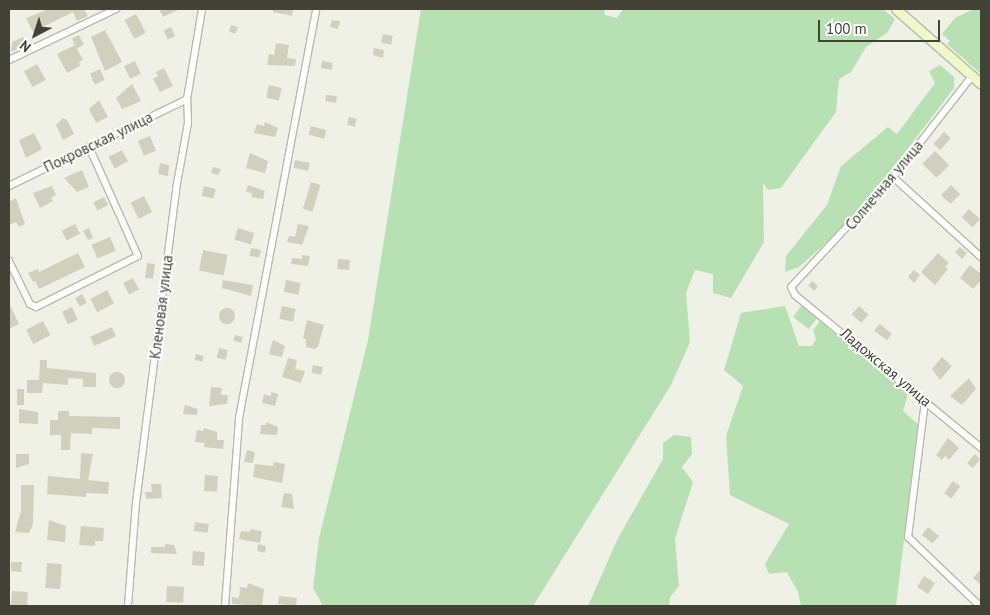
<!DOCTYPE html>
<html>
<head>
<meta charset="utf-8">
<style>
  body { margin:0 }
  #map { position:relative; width:990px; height:615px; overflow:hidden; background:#eff1e6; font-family:"PT Sans",sans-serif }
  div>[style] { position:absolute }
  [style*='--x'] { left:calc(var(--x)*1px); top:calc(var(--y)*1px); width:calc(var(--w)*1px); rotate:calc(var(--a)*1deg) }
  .green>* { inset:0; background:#b7e1b3; transform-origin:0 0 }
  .building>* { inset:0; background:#d0d1bd; transform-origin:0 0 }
  .round { border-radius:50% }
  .roads { filter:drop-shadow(1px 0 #b9bbaa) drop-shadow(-1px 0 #b9bbaa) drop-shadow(0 1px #b9bbaa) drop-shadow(0 -1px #b9bbaa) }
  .street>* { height:6px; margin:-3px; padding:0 3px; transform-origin:3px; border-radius:3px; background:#fff }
  .secondary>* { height:9px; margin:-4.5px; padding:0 4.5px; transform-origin:4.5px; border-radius:4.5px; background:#eef8c9 }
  span { translate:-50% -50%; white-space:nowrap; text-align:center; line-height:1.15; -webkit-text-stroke:4px #fff; paint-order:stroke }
  .street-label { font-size:15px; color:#424336 }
  .frame { position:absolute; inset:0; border:10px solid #424336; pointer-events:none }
  .north { position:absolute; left:10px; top:10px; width:50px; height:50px; -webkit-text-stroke:4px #fff; paint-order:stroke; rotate:220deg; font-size:14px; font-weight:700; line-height:20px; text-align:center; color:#424336 }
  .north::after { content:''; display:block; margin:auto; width:18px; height:22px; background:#424336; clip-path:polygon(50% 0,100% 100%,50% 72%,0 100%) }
  .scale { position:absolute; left:818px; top:20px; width:122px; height:22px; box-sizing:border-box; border:2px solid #424336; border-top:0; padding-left:6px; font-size:15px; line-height:18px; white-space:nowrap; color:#424336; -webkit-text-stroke:4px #fff; paint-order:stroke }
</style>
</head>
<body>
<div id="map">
  <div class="green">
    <i style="clip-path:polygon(421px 9px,604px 9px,605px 15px,617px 18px,623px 9px,883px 9px,895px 19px,888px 32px,866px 47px,851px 72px,839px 79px,836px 112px,781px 188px,768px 190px,763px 183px,764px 242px,731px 298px,713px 293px,713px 274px,695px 270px,686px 293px,690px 342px,671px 385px,533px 606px,323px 606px,313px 588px,319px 538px,368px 340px)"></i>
    <i style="clip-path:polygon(974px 9px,981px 9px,981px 74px,947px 44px,950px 41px,942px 34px,955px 18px)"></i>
    <i style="clip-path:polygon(940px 65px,954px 77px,954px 88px,891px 171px,837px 233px,799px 267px,785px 272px,786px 256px,827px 205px,841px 166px,888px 127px,897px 134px,935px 83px,929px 71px)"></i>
    <i style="left:802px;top:305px;width:20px;height:15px;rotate:37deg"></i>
    <i style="clip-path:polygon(785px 306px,799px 346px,812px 346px,816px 339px,813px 330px,820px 321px,908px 394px,903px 411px,918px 424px,896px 606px,801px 606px,798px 592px,787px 572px,769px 574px,765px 564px,789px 524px,730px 495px,726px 436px,743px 386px,724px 370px,741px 313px)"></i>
    <i style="clip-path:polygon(674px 435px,691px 437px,692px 454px,682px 467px,693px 482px,675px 539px,679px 586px,670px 597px,669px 606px,588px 606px,617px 540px,663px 459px,663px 443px)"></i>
  </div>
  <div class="building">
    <i style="clip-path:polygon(49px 9px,84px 9px,88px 16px,77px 21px,73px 12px,33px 32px,26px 18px)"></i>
    <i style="clip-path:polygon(159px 9px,180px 9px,163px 17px)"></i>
    <i style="clip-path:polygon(273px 9px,293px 10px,292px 16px,273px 12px)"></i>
    <i style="left:136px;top:14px;width:21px;height:13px;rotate:62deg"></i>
    <i style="clip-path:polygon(332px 20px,340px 21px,338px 29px,330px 27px)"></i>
    <i style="left:231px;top:25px;width:7px;height:7px;rotate:16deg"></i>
    <i style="left:171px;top:27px;width:10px;height:8px;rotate:66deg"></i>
    <i style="clip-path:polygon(105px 30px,122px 62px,105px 71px,91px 37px)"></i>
    <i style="left:383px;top:34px;width:10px;height:9px;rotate:11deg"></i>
    <i style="left:79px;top:35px;width:11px;height:8px;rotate:63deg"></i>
    <i style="clip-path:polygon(23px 37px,27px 44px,11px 52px,12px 42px)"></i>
    <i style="clip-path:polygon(276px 43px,289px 45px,287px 58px,296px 59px,295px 66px,267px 65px,269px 54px,274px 55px)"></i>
    <i style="clip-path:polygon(75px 45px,83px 60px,79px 62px,80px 66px,67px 73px,57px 54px)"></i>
    <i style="clip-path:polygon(374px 48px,384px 50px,383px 58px,373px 55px)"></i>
    <i style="left:135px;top:61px;width:14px;height:12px;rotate:65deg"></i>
    <i style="left:322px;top:61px;width:11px;height:7px;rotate:10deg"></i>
    <i style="left:37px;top:64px;width:18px;height:15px;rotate:61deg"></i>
    <i style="clip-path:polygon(164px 68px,173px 86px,160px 92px,153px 79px,158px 76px,156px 72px)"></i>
    <i style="left:100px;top:69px;width:12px;height:11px;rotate:66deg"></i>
    <i style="clip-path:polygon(132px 84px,141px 101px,122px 109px,116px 98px)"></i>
    <i style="left:269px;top:85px;width:13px;height:13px;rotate:13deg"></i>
    <i style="clip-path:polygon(326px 95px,337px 96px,336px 103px,325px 101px)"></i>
    <i style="clip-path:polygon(99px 100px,108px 117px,96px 123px,89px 109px)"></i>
    <i style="left:349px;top:117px;width:8px;height:8px;rotate:14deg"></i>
    <i style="clip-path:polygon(63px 118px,67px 120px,74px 134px,63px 140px,56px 125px)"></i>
    <i style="clip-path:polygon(265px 122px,278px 128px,275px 137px,254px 133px,257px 124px,264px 126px)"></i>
    <i style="left:311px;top:126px;width:16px;height:9px;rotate:15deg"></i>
    <i style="left:944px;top:132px;width:9px;height:16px;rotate:41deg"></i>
    <i style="clip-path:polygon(34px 133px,42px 149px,26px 158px,19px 140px)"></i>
    <i style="left:150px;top:136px;width:16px;height:13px;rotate:68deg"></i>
    <i style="left:122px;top:150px;width:13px;height:15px;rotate:63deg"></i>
    <i style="left:935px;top:151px;width:20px;height:18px;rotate:45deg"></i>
    <i style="clip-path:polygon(250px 153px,268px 161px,265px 173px,246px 168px)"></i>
    <i style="left:295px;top:160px;width:15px;height:8px;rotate:11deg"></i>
    <i style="clip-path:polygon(160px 163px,169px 165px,168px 176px,158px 174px)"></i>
    <i style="clip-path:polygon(213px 167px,221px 169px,218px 175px,211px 173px)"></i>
    <i style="clip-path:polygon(82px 170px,89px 187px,77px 192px,64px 178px)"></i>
    <i style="left:311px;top:182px;width:10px;height:28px;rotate:17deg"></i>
    <i style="clip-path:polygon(248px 185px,265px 191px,263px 199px,251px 197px,252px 193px,246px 192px)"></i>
    <i style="left:951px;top:185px;width:13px;height:14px;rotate:45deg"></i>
    <i style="clip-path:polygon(52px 186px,56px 195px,51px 198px,53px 201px,40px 208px,33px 193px)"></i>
    <i style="left:204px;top:186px;width:12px;height:10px;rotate:14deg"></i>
    <i style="left:144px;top:196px;width:18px;height:15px;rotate:63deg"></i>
    <i style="left:104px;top:197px;width:9px;height:12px;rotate:63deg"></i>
    <i style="clip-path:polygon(16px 198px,25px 224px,19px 227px,16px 222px,9px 225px,9px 202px)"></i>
    <i style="left:969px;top:209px;width:15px;height:11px;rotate:42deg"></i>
    <i style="left:75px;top:224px;width:11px;height:15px;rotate:63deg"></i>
    <i style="clip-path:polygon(298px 224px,309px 226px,302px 245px,287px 242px,289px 236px,295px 237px)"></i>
    <i style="clip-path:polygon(89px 228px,93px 238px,88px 240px,83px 231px)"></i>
    <i style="left:238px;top:228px;width:17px;height:12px;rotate:17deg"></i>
    <i style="left:110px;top:237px;width:15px;height:20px;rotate:67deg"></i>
    <i style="clip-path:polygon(960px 247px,967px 253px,962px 259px,955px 252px)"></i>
    <i style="left:251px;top:248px;width:10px;height:8px;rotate:11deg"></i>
    <i style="left:203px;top:250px;width:25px;height:21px;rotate:11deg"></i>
    <i style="clip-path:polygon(78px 253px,85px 267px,39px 289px,35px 281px,33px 282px,28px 273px,38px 269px,39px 272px)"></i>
    <i style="clip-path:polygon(938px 253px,949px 263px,945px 267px,948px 269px,935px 285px,921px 272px)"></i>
    <i style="clip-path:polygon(302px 255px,310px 256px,308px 266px,291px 264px,292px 258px,302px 259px)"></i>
    <i style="left:338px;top:259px;width:12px;height:10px;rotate:5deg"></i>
    <i style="left:147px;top:263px;width:8px;height:15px;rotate:7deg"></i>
    <i style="clip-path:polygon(970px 265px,981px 274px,981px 280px,973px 289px,960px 278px)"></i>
    <i style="clip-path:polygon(914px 270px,920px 275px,914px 283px,908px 277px)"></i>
    <i style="left:133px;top:278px;width:13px;height:11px;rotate:63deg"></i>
    <i style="clip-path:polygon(223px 280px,253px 285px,251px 296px,222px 288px)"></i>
    <i style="left:286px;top:280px;width:15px;height:12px;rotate:11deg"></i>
    <i style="left:812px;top:281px;width:8px;height:6px;rotate:40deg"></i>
    <i style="left:107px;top:290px;width:15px;height:19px;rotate:62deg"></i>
    <i style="left:82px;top:294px;width:10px;height:8px;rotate:61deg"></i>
    <i style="clip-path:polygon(9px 303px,19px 324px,9px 329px)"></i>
    <i style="left:282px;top:306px;width:14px;height:13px;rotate:12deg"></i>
    <i style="left:859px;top:306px;width:13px;height:11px;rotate:42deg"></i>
    <i style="left:72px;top:307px;width:14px;height:11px;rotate:65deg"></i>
    <i class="round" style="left:219px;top:308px;width:16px;height:16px"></i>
    <i style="clip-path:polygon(307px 320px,324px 325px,318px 347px,315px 349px,306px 347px,306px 339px,303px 338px)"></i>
    <i style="left:43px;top:321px;width:16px;height:19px;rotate:63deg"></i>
    <i style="clip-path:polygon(880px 324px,892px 334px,887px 340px,874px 331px)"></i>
    <i style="left:112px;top:327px;width:10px;height:24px;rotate:66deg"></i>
    <i style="left:235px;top:335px;width:8px;height:6px;rotate:14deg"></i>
    <i style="clip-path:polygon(273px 340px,285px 346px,282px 357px,269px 354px)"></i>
    <i style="left:219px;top:348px;width:9px;height:10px;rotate:13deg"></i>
    <i style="left:196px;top:354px;width:8px;height:6px;rotate:14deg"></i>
    <i style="clip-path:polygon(942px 357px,952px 366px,940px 380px,932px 369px)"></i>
    <i style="clip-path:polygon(288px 358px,297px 360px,295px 369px,305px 371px,301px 383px,282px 377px)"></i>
    <i style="clip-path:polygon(40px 360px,47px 360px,47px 368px,96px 373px,96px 387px,83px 387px,83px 379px,68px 378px,68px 385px,43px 383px,42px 393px,27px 393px,27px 380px,39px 380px)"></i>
    <i style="left:313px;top:365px;width:10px;height:8px;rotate:11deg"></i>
    <i class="round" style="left:109px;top:372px;width:16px;height:16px"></i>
    <i style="clip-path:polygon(969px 378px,976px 389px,962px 405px,950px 396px)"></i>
    <i style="clip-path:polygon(211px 387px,222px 388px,221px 395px,228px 395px,227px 404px,209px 406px)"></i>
    <i style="left:17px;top:389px;width:7px;height:16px"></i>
    <i style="clip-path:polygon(271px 392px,278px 394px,275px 406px,262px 403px,264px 394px,271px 396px)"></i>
    <i style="clip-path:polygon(185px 405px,198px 409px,197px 415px,183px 414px)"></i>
    <i style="clip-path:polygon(19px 409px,38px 412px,38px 424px,19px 423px)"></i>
    <i style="clip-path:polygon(58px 411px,69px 411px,69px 416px,120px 417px,120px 429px,92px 428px,92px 434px,71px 433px,70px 450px,61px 450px,61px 435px,50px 435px,50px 420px,58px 420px)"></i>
    <i style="clip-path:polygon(266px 422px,278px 427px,277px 435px,260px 434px,261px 425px,266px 425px)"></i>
    <i style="clip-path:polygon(204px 428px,217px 432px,217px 440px,224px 440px,223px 449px,204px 447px,205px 443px,195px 442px,197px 430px,203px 431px)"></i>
    <i style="clip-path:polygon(948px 438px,959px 448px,949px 460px,945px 456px,942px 460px,936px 455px)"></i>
    <i style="clip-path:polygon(247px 450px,255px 452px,253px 463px,244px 462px)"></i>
    <i style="clip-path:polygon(81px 453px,93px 454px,88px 480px,109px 482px,108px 494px,86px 493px,86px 497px,47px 494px,48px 476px,80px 479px)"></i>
    <i style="clip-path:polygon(16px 454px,29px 454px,29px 464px,16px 468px)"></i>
    <i style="clip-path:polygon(975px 454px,980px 459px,973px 468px,967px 463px)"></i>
    <i style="clip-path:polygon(274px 462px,285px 464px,282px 483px,253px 477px,255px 464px,273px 466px)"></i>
    <i style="left:205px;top:475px;width:13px;height:16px;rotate:4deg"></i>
    <i style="left:953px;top:481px;width:9px;height:15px;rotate:36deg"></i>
    <i style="clip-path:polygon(151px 484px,161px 484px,162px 498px,146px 499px,145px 492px,152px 492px)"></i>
    <i style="clip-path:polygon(21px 485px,34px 485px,33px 524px,29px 533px,15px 532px,21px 511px)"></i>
    <i style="clip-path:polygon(284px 493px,292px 494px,294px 509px,281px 507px)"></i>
    <i style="clip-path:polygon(49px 520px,66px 526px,65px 542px,47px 540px)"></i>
    <i style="left:195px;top:522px;width:14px;height:9px;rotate:8deg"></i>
    <i style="clip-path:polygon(81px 526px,104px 528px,103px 541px,95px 541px,95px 546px,79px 545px)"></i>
    <i style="left:928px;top:527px;width:14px;height:10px;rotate:39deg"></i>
    <i style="clip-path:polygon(250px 529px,262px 531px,260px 543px,239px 539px,241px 531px,250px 532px)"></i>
    <i style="clip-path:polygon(165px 544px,174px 545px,177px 554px,151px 553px,151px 547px,165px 547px)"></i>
    <i style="clip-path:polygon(258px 544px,266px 546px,265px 553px,257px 551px)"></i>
    <i style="left:193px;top:551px;width:12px;height:14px;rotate:5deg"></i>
    <i style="clip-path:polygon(11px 562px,22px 562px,21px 572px,11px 571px)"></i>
    <i style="left:47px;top:563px;width:15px;height:25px;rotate:4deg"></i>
    <i style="clip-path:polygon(981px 569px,981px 585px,973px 578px)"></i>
    <i style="left:924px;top:576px;width:13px;height:13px;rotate:32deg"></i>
    <i style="clip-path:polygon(248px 583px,264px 589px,262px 606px,232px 604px,232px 597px,239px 598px,240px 587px,247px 588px)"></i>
    <i style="left:167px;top:586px;width:17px;height:16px;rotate:3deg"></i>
    <i style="left:12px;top:591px;width:16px;height:15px;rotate:4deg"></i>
    <i style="left:279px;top:596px;width:18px;height:8px;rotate:6deg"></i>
  </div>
  <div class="roads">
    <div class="street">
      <i style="--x:9;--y:60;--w:119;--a:-25.5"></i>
      <i style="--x:972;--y:76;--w:128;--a:128"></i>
      <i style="--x:893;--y:177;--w:150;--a:132.8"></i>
      <i style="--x:791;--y:287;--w:9;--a:63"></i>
      <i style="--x:795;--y:295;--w:241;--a:39.4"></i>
      <i style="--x:893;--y:177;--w:119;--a:42.3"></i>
      <i style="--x:9;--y:186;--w:198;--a:-26"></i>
      <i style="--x:9;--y:261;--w:48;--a:64"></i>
      <i style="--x:30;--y:304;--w:7;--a:27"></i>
      <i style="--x:36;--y:307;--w:114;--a:-26.6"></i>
      <i style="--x:138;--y:256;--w:120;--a:-114.2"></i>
      <i style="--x:925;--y:401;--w:137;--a:97.1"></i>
      <i style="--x:908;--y:537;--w:100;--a:43.8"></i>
      <i style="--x:128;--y:606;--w:103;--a:-85.6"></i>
      <i style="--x:136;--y:503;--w:317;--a:-82.7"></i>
      <i style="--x:176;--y:189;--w:67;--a:-79.7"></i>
      <i style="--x:188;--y:123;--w:24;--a:-92"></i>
      <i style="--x:187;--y:99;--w:91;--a:-80.5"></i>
      <i style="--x:225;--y:606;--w:189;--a:-85.7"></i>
      <i style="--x:239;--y:418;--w:416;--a:-79.3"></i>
    </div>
    <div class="secondary">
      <i style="--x:896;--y:9;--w:113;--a:41.4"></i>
    </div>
  </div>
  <div class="street-label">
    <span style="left:98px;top:142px;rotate:-26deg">Покровская улица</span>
    <span style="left:884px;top:185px;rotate:-50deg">Солнечная улица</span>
    <span style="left:161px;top:307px;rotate:-83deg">Кленовая улица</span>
    <span style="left:886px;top:367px;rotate:40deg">Ладожская улица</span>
  </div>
  <div class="frame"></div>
  <div class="north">N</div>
  <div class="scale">100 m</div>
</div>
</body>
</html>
